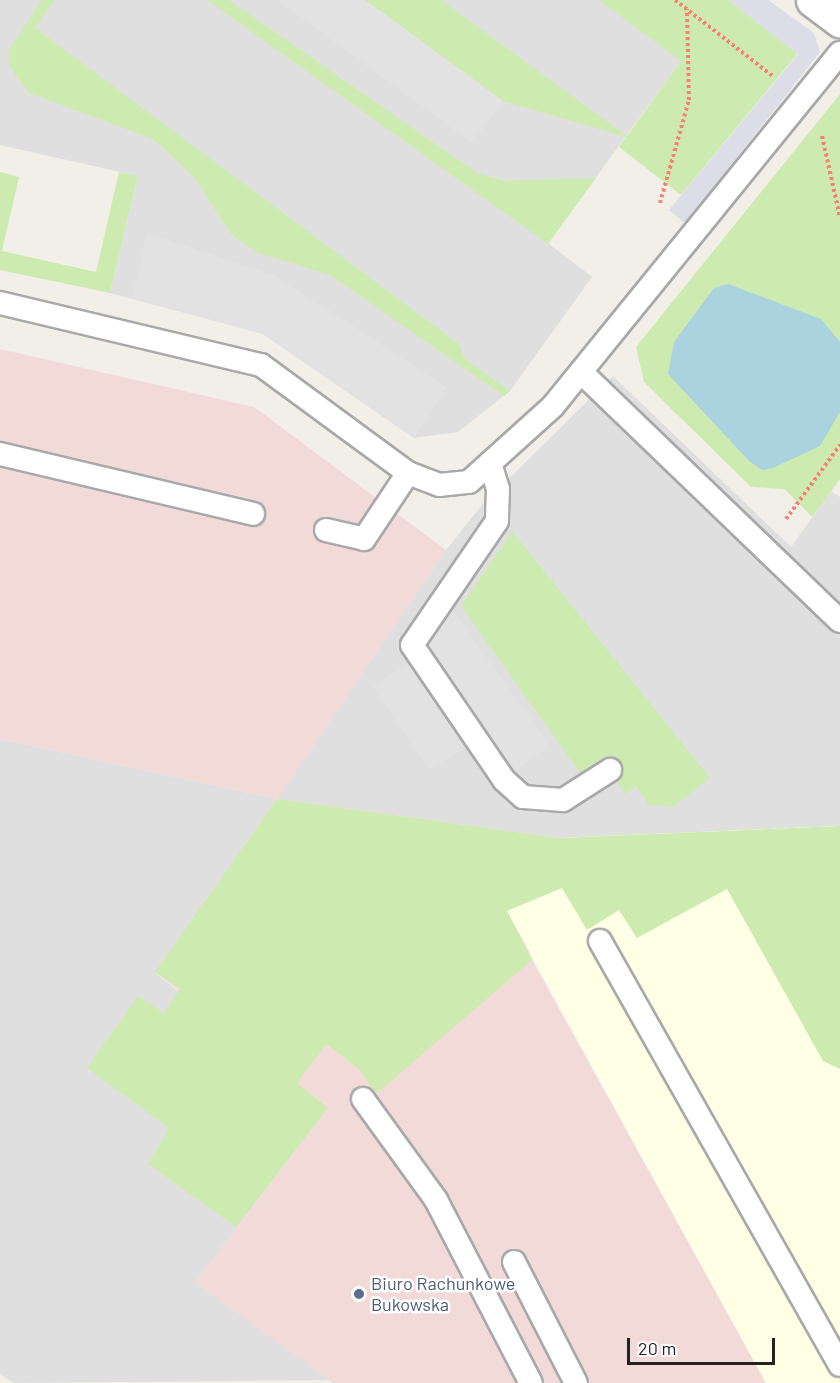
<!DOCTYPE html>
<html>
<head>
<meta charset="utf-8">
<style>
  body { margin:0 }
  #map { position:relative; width:840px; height:1383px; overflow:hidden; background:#f2efe9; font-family:Barlow,sans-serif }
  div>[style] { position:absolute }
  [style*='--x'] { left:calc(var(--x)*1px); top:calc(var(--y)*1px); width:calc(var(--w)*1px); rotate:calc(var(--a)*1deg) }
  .residential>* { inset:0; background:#e0dfdf }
  .commercial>* { inset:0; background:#f2dad9 }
  .education>* { inset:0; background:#ffffe5 }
  .grass>* { inset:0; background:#cdebb0 }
  .parking>* { inset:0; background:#e2e2e2 }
  .plaza>* { inset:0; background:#dddde8 }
  .water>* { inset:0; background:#aad3df }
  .path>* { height:4px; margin-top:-2px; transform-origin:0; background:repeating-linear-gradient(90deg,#fa8072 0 3px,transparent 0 6px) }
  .roads { filter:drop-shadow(2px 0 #a9a9a9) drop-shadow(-2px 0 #a9a9a9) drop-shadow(0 2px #a9a9a9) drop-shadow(0 -2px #a9a9a9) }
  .service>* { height:22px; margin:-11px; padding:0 11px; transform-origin:11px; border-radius:11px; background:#fff }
  .minor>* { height:33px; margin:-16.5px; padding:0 16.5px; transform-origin:16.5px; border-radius:16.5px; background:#fff }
  .dots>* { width:16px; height:16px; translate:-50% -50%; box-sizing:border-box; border:3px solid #fff; border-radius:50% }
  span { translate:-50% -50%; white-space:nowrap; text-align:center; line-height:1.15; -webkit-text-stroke:5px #fff; paint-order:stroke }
  .service-label { font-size:18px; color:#4e5e75 }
  .left { translate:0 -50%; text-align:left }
  .scale { position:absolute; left:627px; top:1338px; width:148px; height:27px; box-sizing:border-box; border:3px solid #222; border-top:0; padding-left:8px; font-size:18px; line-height:21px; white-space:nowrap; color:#222; -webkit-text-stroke:4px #fff; paint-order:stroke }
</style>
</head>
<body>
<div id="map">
  <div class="residential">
    <i style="clip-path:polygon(0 0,661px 0,703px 31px,548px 243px,592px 277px,510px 391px,458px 432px,414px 438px,263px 334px,110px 293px,138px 176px,0 145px)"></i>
    <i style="clip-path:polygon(613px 376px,791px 547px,831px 491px,840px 497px,840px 826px,559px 838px,277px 799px,155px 973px,328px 1108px,195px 1283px,335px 1380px,14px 1383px,0 1374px,0 739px,277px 799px,446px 550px,483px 504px)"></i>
  </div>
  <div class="commercial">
    <i style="clip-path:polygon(0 349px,254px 407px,446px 550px,278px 799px,559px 838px,529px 955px,766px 1383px,333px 1383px,195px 1283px,328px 1108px,155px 972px,277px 799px,0 739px)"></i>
  </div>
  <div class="education">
    <i style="clip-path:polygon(840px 826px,840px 1383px,766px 1383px,507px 911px,559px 838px)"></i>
  </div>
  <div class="grass">
    <i style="clip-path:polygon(42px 0,55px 0,35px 28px,459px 344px,465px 359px,510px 391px,504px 396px,330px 275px,255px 252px,231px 234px,193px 176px,153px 139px,29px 93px,9px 66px,9px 49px)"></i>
    <i style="clip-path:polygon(207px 0,229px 0,477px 173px,504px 181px,596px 178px,548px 244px)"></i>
    <i style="clip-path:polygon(365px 0,441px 0,627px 136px,681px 61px,599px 0,728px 0,798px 53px,681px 195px,619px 147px,626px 137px,503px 101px)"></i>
    <i style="clip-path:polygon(840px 94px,840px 479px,812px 517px,784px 489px,751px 487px,644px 382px,636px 347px)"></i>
    <i style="clip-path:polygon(0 172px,19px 177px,2px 251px,96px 272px,119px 172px,138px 176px,110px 293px,0 270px)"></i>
    <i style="clip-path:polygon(512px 531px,710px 778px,673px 807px,649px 805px,636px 786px,625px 794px,602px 758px,580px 773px,461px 606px)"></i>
    <i style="clip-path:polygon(277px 799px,559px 838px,840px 826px,840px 1069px,823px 1061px,727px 889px,637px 938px,619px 910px,587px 930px,562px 888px,507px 911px,532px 960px,376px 1094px,359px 1069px,326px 1044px,297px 1083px,328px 1108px,236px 1227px,148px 1164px,169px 1128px,87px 1068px,138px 996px,164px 1013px,180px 989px,155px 972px)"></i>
  </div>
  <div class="parking">
    <i style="clip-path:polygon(277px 0,365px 0,503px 101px,472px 143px)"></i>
    <i style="clip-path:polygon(147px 233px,277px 276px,446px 387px,414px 438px,263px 334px,132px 298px)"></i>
    <i style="clip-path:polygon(444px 599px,550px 745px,504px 780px,476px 740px,430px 770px,373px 687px,418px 654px)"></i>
  </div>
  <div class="plaza">
    <i style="clip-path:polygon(728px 0,768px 0,814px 33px,820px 52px,685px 223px,669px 210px,798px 54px)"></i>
  </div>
  <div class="water">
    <i style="clip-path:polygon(728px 284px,821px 319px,840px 342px,840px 412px,820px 446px,773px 468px,762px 470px,749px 461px,668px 374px,674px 342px,714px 288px)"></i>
  </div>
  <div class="path">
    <i style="--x:675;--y:0;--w:125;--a:37.9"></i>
    <i style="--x:822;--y:136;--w:83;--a:77.5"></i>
    <i style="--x:660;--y:203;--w:107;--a:-74.3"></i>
    <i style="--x:689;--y:100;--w:91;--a:-91.3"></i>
    <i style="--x:786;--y:519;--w:92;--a:-53.9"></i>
  </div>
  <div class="roads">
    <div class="service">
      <i style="--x:0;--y:303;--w:268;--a:13.4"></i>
      <i style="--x:261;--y:365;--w:182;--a:36.3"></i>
      <i style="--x:408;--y:473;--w:33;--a:21"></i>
      <i style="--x:439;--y:485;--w:30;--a:-6"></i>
      <i style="--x:469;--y:482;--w:113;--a:-42.1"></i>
      <i style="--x:553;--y:406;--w:455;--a:-50.9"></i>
      <i style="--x:581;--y:372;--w:359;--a:43.9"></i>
      <i style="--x:0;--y:454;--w:260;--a:13.3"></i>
      <i style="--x:490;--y:463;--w:27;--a:73"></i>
      <i style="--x:498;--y:489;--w:32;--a:92"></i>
      <i style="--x:497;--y:521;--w:150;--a:124.4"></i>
      <i style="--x:412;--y:645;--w:163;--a:55.7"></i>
      <i style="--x:504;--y:780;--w:25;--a:42"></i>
      <i style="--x:523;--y:797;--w:40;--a:4.3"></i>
      <i style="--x:563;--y:800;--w:56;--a:-32.6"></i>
      <i style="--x:326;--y:530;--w:39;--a:13"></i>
      <i style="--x:364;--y:539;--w:79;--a:-56.3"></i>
      <i style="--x:600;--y:941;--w:487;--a:60.5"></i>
      <i style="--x:363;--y:1099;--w:125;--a:54.1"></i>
      <i style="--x:436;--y:1200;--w:206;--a:62.6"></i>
      <i style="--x:514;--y:1262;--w:136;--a:62.9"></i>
    </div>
    <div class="minor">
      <i style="--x:813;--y:0;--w:34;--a:37"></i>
    </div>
  </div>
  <div class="dots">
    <i style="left:359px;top:1294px;background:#5c6f8a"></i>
  </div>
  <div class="service-label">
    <span class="left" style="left:371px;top:1294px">Biuro Rachunkowe<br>Bukowska</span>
  </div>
  <div class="scale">20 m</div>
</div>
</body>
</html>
